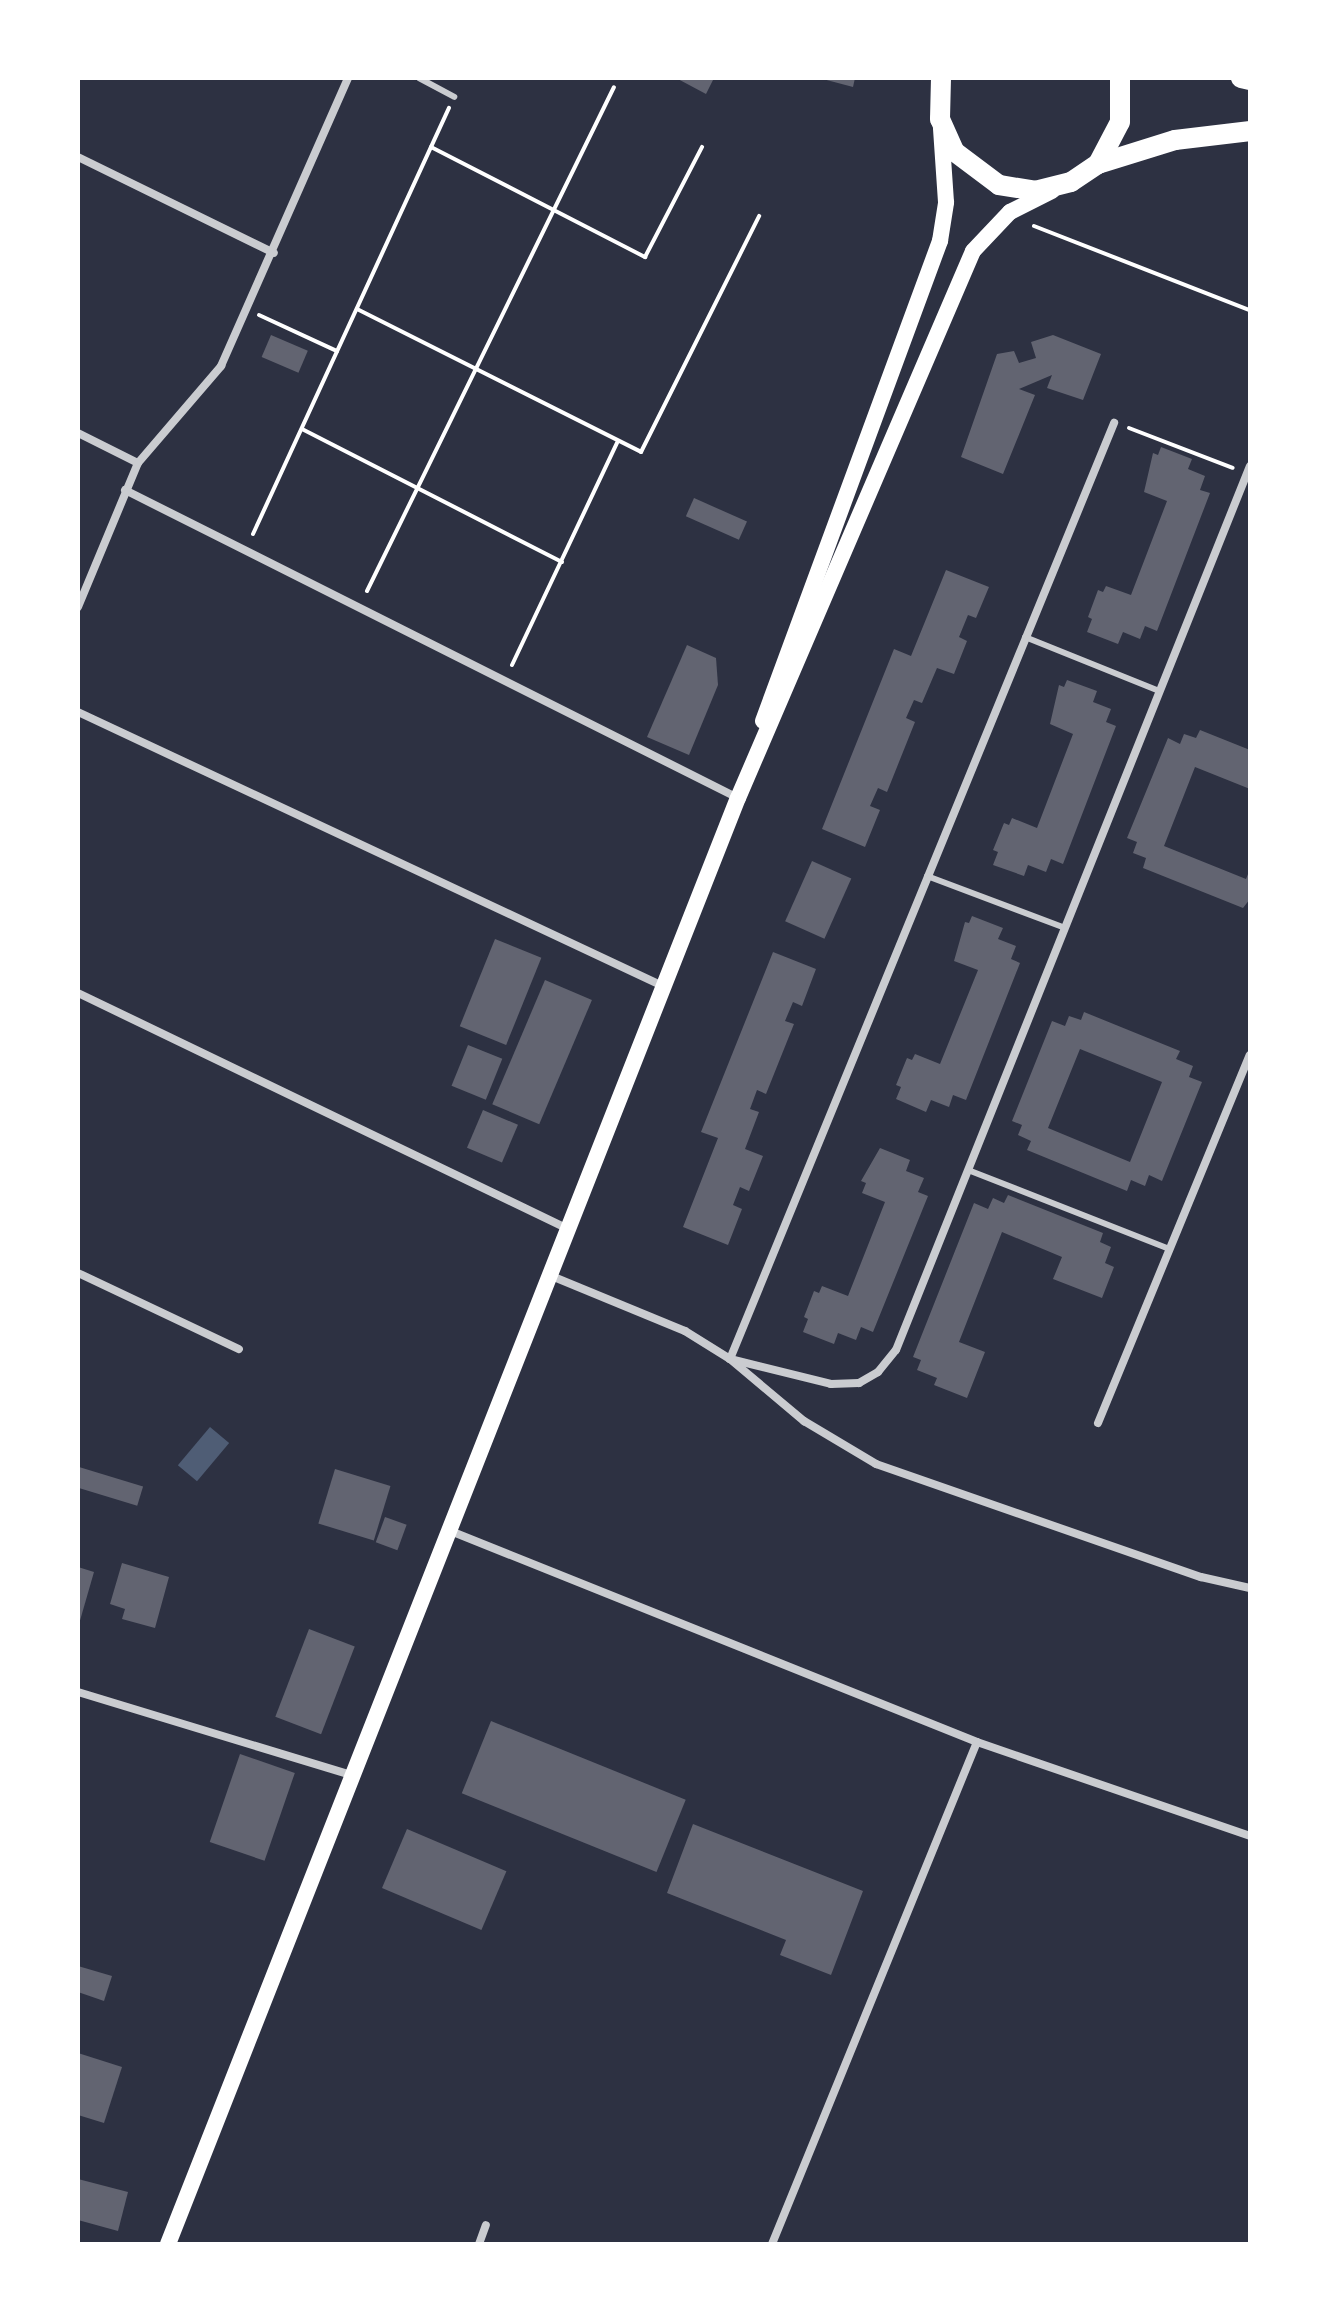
<!DOCTYPE html>
<html>
<head>
<meta charset="utf-8">
<style>
  body { margin:0 }
  #map { position:relative; width:1328px; height:2322px; overflow:hidden; background:#2d3142; font-family:Overpass,sans-serif }
  div>[style] { position:absolute }
  [style*='--x'] { left:calc(var(--x)*1px); top:calc(var(--y)*1px); width:calc(var(--w)*1px); rotate:calc(var(--a)*1deg) }
  .water>* { inset:0; background:#4f5d75; transform-origin:0 0 }
  .building>* { inset:0; background:#626471; transform-origin:0 0 }
  .path>* { height:4px; margin:-2px; padding:0 2px; transform-origin:2px; border-radius:2px; background:#fff }
  .service>* { height:6px; margin:-3px; padding:0 3px; transform-origin:3px; border-radius:3px; background:#caccd0 }
  .minor>* { height:8px; margin:-4px; padding:0 4px; transform-origin:4px; border-radius:4px; background:#caccd0 }
  .secondary>* { height:16px; margin:-8px; padding:0 8px; transform-origin:8px; border-radius:8px; background:#fff }
  .primary>* { height:20px; margin:-10px; padding:0 10px; transform-origin:10px; border-radius:10px; background:#fff }
  span { translate:-50% -50%; white-space:nowrap; text-align:center; line-height:1.15; -webkit-text-stroke:8px #fff; paint-order:stroke }
  .frame { position:absolute; inset:0; border:80px solid #fff; pointer-events:none }
</style>
</head>
<body>
<div id="map">
  <div class="water">
    <i style="left:210px;top:1427px;width:25px;height:50px;rotate:40deg"></i>
  </div>
  <div class="building">
    <i style="clip-path:polygon(676px 78px,714px 78px,706px 94px)"></i>
    <i style="clip-path:polygon(819px 78px,855px 78px,853px 87px)"></i>
    <i style="left:271px;top:335px;width:40px;height:24px;rotate:23deg"></i>
    <i style="clip-path:polygon(1053px 335px,1101px 354px,1083px 400px,1047px 388px,1052px 375px,1019px 389px,1035px 395px,1003px 474px,961px 457px,997px 354px,1014px 351px,1019px 363px,1036px 358px,1031px 342px)"></i>
    <i style="clip-path:polygon(1161px 447px,1192px 459px,1188px 469px,1205px 476px,1200px 490px,1210px 493px,1157px 631px,1145px 626px,1140px 639px,1123px 632px,1118px 644px,1087px 632px,1092px 619px,1088px 617px,1098px 590px,1103px 592px,1106px 586px,1131px 595px,1167px 501px,1144px 492px,1153px 453px,1158px 455px)"></i>
    <i style="left:694px;top:498px;width:58px;height:20px;rotate:24deg"></i>
    <i style="clip-path:polygon(946px 570px,989px 587px,976px 618px,968px 615px,959px 637px,967px 641px,954px 674px,937px 668px,922px 703px,914px 700px,906px 718px,915px 722px,887px 792px,878px 788px,870px 806px,880px 810px,865px 847px,822px 829px,894px 649px,911px 656px)"></i>
    <i style="clip-path:polygon(687px 645px,716px 658px,718px 685px,689px 755px,647px 737px)"></i>
    <i style="clip-path:polygon(1067px 680px,1097px 691px,1093px 702px,1111px 709px,1106px 722px,1116px 726px,1063px 864px,1051px 859px,1046px 872px,1028px 865px,1024px 876px,993px 865px,998px 852px,993px 850px,1004px 823px,1009px 825px,1012px 818px,1037px 828px,1073px 734px,1050px 724px,1059px 685px,1064px 687px)"></i>
    <i style="clip-path:polygon(1200px 730px,1250px 750px,1250px 789px,1195px 767px,1164px 846px,1246px 879px,1250px 869px,1250px 899px,1243px 908px,1143px 868px,1146px 858px,1133px 853px,1137px 842px,1127px 838px,1168px 738px,1180px 744px,1184px 734px,1196px 738px)"></i>
    <i style="left:812px;top:861px;width:43px;height:66px;rotate:24deg"></i>
    <i style="clip-path:polygon(972px 916px,1003px 928px,998px 939px,1016px 946px,1011px 959px,1020px 963px,966px 1100px,953px 1095px,949px 1107px,931px 1100px,926px 1112px,896px 1099px,901px 1087px,896px 1085px,907px 1058px,912px 1060px,915px 1054px,940px 1064px,978px 970px,954px 961px,965px 922px,969px 923px)"></i>
    <i style="left:495px;top:939px;width:50px;height:94px;rotate:22deg"></i>
    <i style="clip-path:polygon(773px 952px,816px 969px,802px 1006px,793px 1002px,785px 1021px,794px 1024px,766px 1094px,757px 1090px,750px 1109px,759px 1112px,745px 1149px,763px 1156px,749px 1191px,740px 1187px,733px 1205px,742px 1209px,728px 1245px,683px 1227px,718px 1138px,701px 1132px)"></i>
    <i style="left:545px;top:980px;width:51px;height:135px;rotate:23deg"></i>
    <i style="clip-path:polygon(evenodd,1084px 1012px,1180px 1051px,1176px 1059px,1193px 1066px,1189px 1077px,1202px 1082px,1162px 1181px,1149px 1175px,1145px 1186px,1131px 1180px,1127px 1191px,1027px 1150px,1031px 1141px,1018px 1135px,1022px 1125px,1012px 1121px,1052px 1021px,1065px 1026px,1069px 1016px,1081px 1020px,1084px 1012px,1080px 1049px,1162px 1082px,1130px 1162px,1048px 1128px,1080px 1049px)"></i>
    <i style="left:468px;top:1045px;width:37px;height:44px;rotate:22deg"></i>
    <i style="left:483px;top:1110px;width:38px;height:41px;rotate:23deg"></i>
    <i style="clip-path:polygon(880px 1148px,910px 1160px,906px 1171px,924px 1178px,918px 1192px,928px 1196px,873px 1332px,861px 1327px,856px 1340px,838px 1333px,834px 1344px,803px 1332px,808px 1319px,804px 1317px,814px 1291px,819px 1293px,822px 1286px,848px 1296px,885px 1202px,862px 1193px,866px 1183px,861px 1181px)"></i>
    <i style="clip-path:polygon(1008px 1195px,1103px 1233px,1100px 1242px,1111px 1247px,1105px 1263px,1114px 1267px,1102px 1298px,1053px 1279px,1062px 1257px,1002px 1232px,959px 1342px,985px 1352px,967px 1398px,934px 1385px,937px 1378px,917px 1370px,921px 1360px,913px 1357px,974px 1203px,988px 1209px,993px 1198px,1004px 1203px)"></i>
    <i style="left:79px;top:1467px;width:67px;height:20px;rotate:17deg"></i>
    <i style="left:335px;top:1469px;width:58px;height:57px;rotate:17deg"></i>
    <i style="left:385px;top:1517px;width:23px;height:27px;rotate:20deg"></i>
    <i style="clip-path:polygon(122px 1563px,169px 1577px,155px 1628px,122px 1619px,125px 1609px,110px 1604px)"></i>
    <i style="clip-path:polygon(78px 1567px,94px 1572px,79px 1624px,78px 1624px)"></i>
    <i style="left:309px;top:1629px;width:49px;height:94px;rotate:21deg"></i>
    <i style="left:491px;top:1721px;width:210px;height:78px;rotate:22deg"></i>
    <i style="left:240px;top:1754px;width:58px;height:93px;rotate:19deg"></i>
    <i style="clip-path:polygon(693px 1824px,863px 1891px,831px 1975px,780px 1955px,786px 1940px,667px 1893px)"></i>
    <i style="left:407px;top:1829px;width:108px;height:64px;rotate:23deg"></i>
    <i style="clip-path:polygon(78px 1966px,112px 1976px,104px 2001px,78px 1992px)"></i>
    <i style="clip-path:polygon(78px 2053px,122px 2067px,104px 2123px,78px 2115px)"></i>
    <i style="clip-path:polygon(78px 2179px,128px 2192px,118px 2231px,78px 2220px)"></i>
  </div>
  <div class="path">
    <i style="--x:431;--y:147;--w:241;--a:27.2"></i>
    <i style="--x:645;--y:257;--w:124;--a:-62.6"></i>
    <i style="--x:1034;--y:226;--w:232;--a:21.3"></i>
    <i style="--x:357;--y:309;--w:318;--a:26.7"></i>
    <i style="--x:641;--y:452;--w:264;--a:-63.4"></i>
    <i style="--x:259;--y:315;--w:86;--a:24.8"></i>
    <i style="--x:1129;--y:428;--w:111;--a:21"></i>
    <i style="--x:302;--y:429;--w:292;--a:27.1"></i>
    <i style="--x:253;--y:534;--w:469;--a:-65.3"></i>
    <i style="--x:367;--y:591;--w:561;--a:-63.89"></i>
    <i style="--x:512;--y:665;--w:246;--a:-64.7"></i>
  </div>
  <div class="service">
    <i style="--x:419;--y:78;--w:40;--a:28"></i>
    <i style="--x:1025;--y:637;--w:144;--a:21.9"></i>
    <i style="--x:927;--y:876;--w:147;--a:20.6"></i>
    <i style="--x:968;--y:1170;--w:217;--a:21.4"></i>
  </div>
  <div class="minor">
    <i style="--x:78;--y:157;--w:218;--a:26.1"></i>
    <i style="--x:78;--y:433;--w:67;--a:26.6"></i>
    <i style="--x:125;--y:490;--w:686;--a:26.68"></i>
    <i style="--x:78;--y:607;--w:156;--a:-67.4"></i>
    <i style="--x:138;--y:463;--w:128;--a:-49.4"></i>
    <i style="--x:221;--y:366;--w:315;--a:-66.2"></i>
    <i style="--x:78;--y:712;--w:646;--a:25.1"></i>
    <i style="--x:78;--y:993;--w:542;--a:25.71"></i>
    <i style="--x:78;--y:1273;--w:178;--a:25.3"></i>
    <i style="--x:549;--y:1275;--w:147;--a:22.4"></i>
    <i style="--x:685;--y:1331;--w:53;--a:31.9"></i>
    <i style="--x:730;--y:1359;--w:97;--a:40"></i>
    <i style="--x:804;--y:1421;--w:84;--a:30.8"></i>
    <i style="--x:876;--y:1464;--w:344;--a:19.2"></i>
    <i style="--x:1201;--y:1577;--w:50;--a:12.7"></i>
    <i style="--x:730;--y:1359;--w:104;--a:13.9"></i>
    <i style="--x:831;--y:1384;--w:28;--a:-2"></i>
    <i style="--x:859;--y:1383;--w:22;--a:-30"></i>
    <i style="--x:878;--y:1372;--w:28;--a:-51"></i>
    <i style="--x:896;--y:1350;--w:952;--a:-68.18"></i>
    <i style="--x:730;--y:1359;--w:1012;--a:-67.69"></i>
    <i style="--x:1098;--y:1423;--w:398;--a:-67.6"></i>
    <i style="--x:448;--y:1530;--w:570;--a:21.84"></i>
    <i style="--x:977;--y:1742;--w:289;--a:19"></i>
    <i style="--x:78;--y:1692;--w:286;--a:16.9"></i>
    <i style="--x:479;--y:2244;--w:20;--a:-70"></i>
    <i style="--x:772;--y:2244;--w:542;--a:-67.79"></i>
  </div>
  <div class="secondary">
    <i style="--x:763;--y:721;--w:512;--a:-69.76"></i>
    <i style="--x:940;--y:241;--w:39;--a:-81"></i>
    <i style="--x:946;--y:202;--w:74;--a:-93.9"></i>
    <i style="--x:168;--y:2244;--w:1554;--a:-68.49"></i>
    <i style="--x:738;--y:798;--w:595;--a:-66.75"></i>
    <i style="--x:973;--y:251;--w:54;--a:-46.5"></i>
    <i style="--x:1010;--y:212;--w:47;--a:-26.6"></i>
  </div>
  <div class="primary">
    <i style="--x:941;--y:78;--w:41;--a:91.4"></i>
    <i style="--x:940;--y:119;--w:36;--a:66"></i>
    <i style="--x:955;--y:152;--w:55;--a:36.9"></i>
    <i style="--x:999;--y:185;--w:36;--a:9"></i>
    <i style="--x:1035;--y:191;--w:37;--a:-14"></i>
    <i style="--x:1071;--y:182;--w:32;--a:-34"></i>
    <i style="--x:1098;--y:164;--w:47;--a:-62.4"></i>
    <i style="--x:1120;--y:122;--w:44;--a:-90"></i>
    <i style="--x:1241;--y:78;--w:9;--a:13"></i>
    <i style="--x:1098;--y:164;--w:81;--a:-17.3"></i>
    <i style="--x:1175;--y:140;--w:76;--a:-6.8"></i>
  </div>
  <div class="frame"></div>
</div>
</body>
</html>
